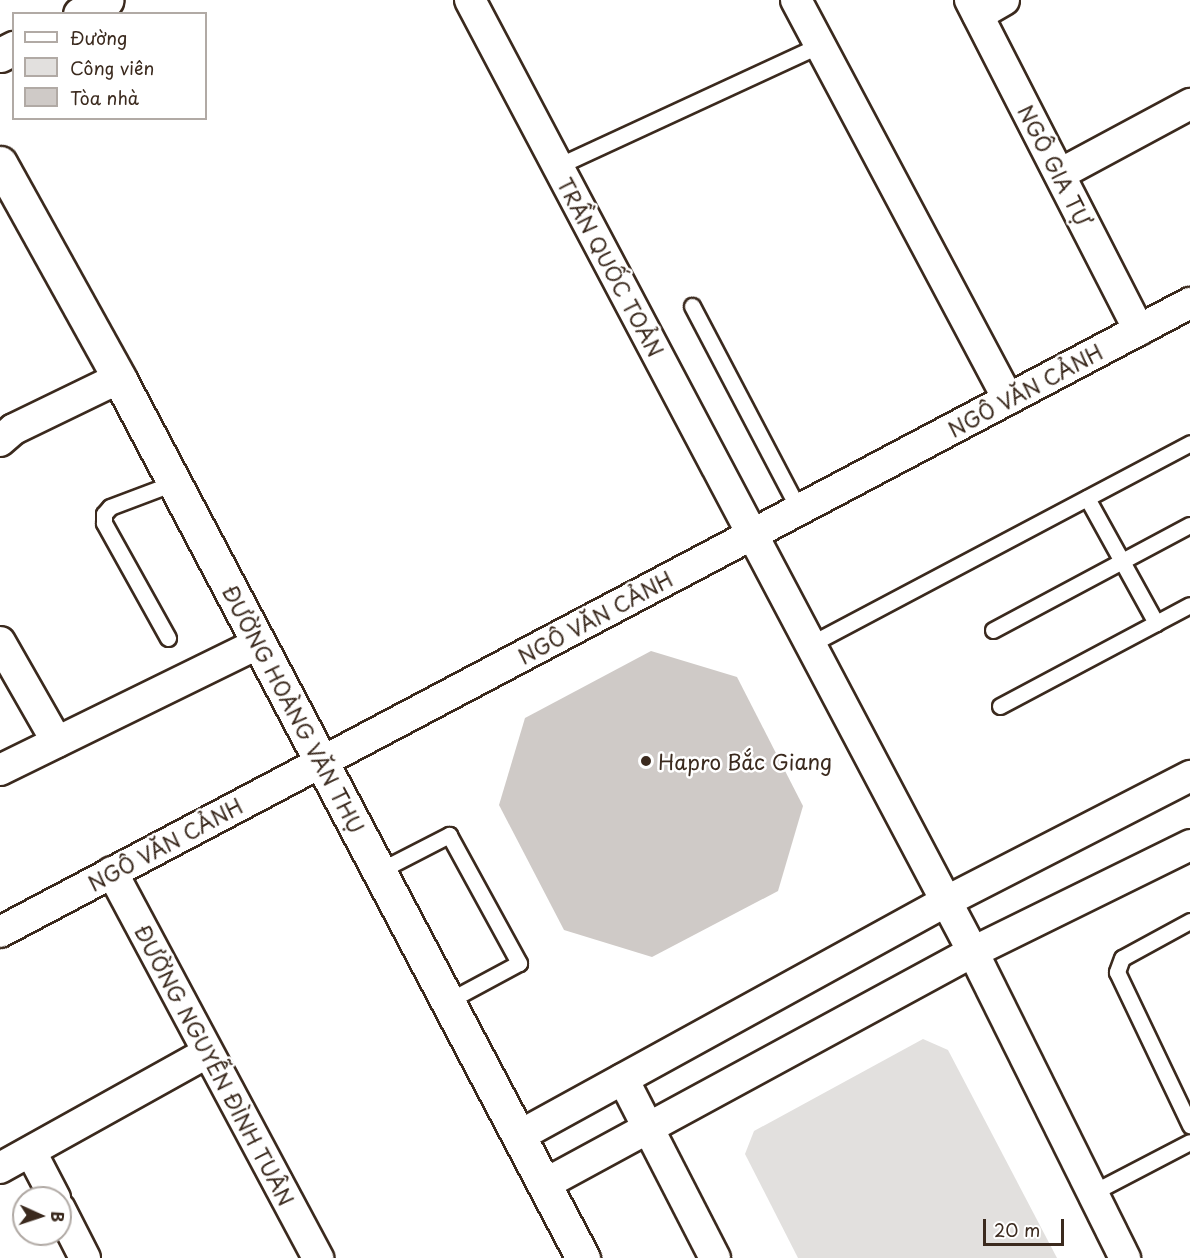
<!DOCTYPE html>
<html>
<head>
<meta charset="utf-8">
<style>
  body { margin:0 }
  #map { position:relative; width:1190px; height:1258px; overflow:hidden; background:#fff; font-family:"Playpen Sans",sans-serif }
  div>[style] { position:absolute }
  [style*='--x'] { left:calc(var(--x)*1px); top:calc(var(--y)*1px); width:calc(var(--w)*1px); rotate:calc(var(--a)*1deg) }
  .green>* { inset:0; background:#e2e0de }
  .building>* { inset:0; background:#cfcac7 }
  .roads { filter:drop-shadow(2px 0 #3b2a1e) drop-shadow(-2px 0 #3b2a1e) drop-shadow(0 2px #3b2a1e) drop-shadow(0 -2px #3b2a1e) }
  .lane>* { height:15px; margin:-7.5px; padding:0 7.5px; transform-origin:7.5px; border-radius:7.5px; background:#fff }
  .street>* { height:30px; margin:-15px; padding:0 15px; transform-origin:15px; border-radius:15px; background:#fff }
  .secondary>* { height:33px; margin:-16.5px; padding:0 16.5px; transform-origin:16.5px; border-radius:16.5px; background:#fff }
  .dots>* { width:16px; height:16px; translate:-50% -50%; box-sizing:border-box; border:3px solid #fff; border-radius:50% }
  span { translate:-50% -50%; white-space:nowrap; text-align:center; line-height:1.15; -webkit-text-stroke:5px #fff; paint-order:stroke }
  .street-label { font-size:21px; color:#3b2a1e }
  .poi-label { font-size:21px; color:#3b2a1e }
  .left { translate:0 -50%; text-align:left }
  .legend { position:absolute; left:12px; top:12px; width:195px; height:108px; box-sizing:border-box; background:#fff; border:2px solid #b1aaa5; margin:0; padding:8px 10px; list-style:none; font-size:18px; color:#3b2a1e }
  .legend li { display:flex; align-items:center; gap:12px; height:30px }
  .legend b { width:30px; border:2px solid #b1aaa5 }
  .north { position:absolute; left:12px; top:1186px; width:60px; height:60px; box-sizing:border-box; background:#fff; border:2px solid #b1aaa5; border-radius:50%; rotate:93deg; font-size:16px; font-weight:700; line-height:24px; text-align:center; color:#3b2a1e }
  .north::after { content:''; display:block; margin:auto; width:21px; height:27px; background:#3b2a1e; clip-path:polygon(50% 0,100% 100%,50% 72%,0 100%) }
  .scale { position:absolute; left:983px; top:1219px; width:81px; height:27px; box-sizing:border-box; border:3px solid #3b2a1e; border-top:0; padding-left:8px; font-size:18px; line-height:21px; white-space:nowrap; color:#3b2a1e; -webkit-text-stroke:4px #fff; paint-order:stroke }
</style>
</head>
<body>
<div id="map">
  <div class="green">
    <i style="clip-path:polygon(923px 1039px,948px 1050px,1057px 1258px,798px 1258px,745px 1154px,754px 1131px)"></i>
  </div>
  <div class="building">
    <i style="clip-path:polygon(651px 651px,737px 677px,803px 806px,778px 891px,652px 957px,564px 930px,499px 805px,525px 718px)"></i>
  </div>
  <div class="roads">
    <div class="lane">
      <i style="--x:558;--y:166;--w:289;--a:-24.8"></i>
      <i style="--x:692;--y:306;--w:230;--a:62.3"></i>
      <i style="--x:1087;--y:498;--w:143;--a:61.1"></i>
      <i style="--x:1156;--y:623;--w:38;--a:-28"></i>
      <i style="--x:993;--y:630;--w:223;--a:-28.1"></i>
      <i style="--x:168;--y:638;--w:132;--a:-119.1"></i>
      <i style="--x:104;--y:523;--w:9;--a:-90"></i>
      <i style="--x:104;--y:514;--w:9;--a:-49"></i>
      <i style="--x:110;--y:507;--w:68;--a:-20.6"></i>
      <i style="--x:809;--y:645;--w:431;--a:-27.9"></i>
      <i style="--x:1000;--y:706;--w:177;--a:-28"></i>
      <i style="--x:379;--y:871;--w:79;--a:-27.2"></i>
      <i style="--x:449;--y:835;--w:146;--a:61.3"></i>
      <i style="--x:519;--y:963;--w:81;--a:151.8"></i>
      <i style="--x:1190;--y:921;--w:77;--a:151.4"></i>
      <i style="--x:1122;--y:958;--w:15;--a:110"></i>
      <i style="--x:1117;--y:972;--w:170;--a:64.5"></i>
      <i style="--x:1092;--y:1193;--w:110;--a:-27.5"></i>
    </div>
    <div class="street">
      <i style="--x:470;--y:0;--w:1077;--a:62.15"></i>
      <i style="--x:973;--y:952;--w:342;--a:63.6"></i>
      <i style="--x:796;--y:0;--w:452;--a:62"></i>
      <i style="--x:970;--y:0;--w:371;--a:62.9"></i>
      <i style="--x:978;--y:15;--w:30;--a:-30"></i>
      <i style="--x:1060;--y:174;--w:148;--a:-28.3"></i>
      <i style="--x:0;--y:441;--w:18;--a:-41"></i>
      <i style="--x:14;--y:429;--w:117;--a:-25.9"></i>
      <i style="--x:0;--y:642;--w:115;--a:60.3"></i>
      <i style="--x:0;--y:770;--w:288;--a:-26.1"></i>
      <i style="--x:112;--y:872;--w:438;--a:61.9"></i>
      <i style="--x:0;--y:932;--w:1346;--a:-27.86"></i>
      <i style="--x:623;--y:1079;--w:201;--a:62.8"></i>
      <i style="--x:519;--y:1136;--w:486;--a:-28.8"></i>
      <i style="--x:945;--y:902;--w:276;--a:-27.2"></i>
      <i style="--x:31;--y:1152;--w:52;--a:62.4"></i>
      <i style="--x:0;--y:1168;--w:237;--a:-29.1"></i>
      <i style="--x:545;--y:1184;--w:487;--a:-28.5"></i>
      <i style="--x:973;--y:952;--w:242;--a:-26.2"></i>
      <i style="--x:60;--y:1209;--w:55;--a:63"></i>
    </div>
    <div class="secondary">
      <i style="--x:80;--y:14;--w:30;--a:-28"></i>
      <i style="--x:0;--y:55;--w:16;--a:-27"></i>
      <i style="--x:0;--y:163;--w:246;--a:61"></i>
      <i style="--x:119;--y:378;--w:995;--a:62.2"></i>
    </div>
  </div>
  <div class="dots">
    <i style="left:646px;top:761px;background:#3b2a1e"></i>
  </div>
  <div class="street-label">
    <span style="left:1055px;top:165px;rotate:63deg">NGÔ GIA TỰ</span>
    <span style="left:611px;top:267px;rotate:62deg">TRẦN QUỐC TOẢN</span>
    <span style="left:1025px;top:390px;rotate:-28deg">NGÔ VĂN CẢNH</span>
    <span style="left:595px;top:617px;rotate:-28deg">NGÔ VĂN CẢNH</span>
    <span style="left:294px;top:709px;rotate:62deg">ĐƯỜNG HOÀNG VĂN THỤ</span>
    <span style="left:165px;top:844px;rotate:-28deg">NGÔ VĂN CẢNH</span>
    <span style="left:215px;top:1065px;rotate:62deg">ĐƯỜNG NGUYỄN ĐÌNH TUÂN</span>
  </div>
  <div class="poi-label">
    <span class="left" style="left:658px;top:761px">Hapro Bắc Giang</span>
  </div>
  <ul class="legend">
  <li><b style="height:8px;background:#fff"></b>Đường</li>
  <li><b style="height:16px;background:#e2e0de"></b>Công viên</li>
  <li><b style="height:16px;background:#cfcac7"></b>Tòa nhà</li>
  </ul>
  <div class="north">B</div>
  <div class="scale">20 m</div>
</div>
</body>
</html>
